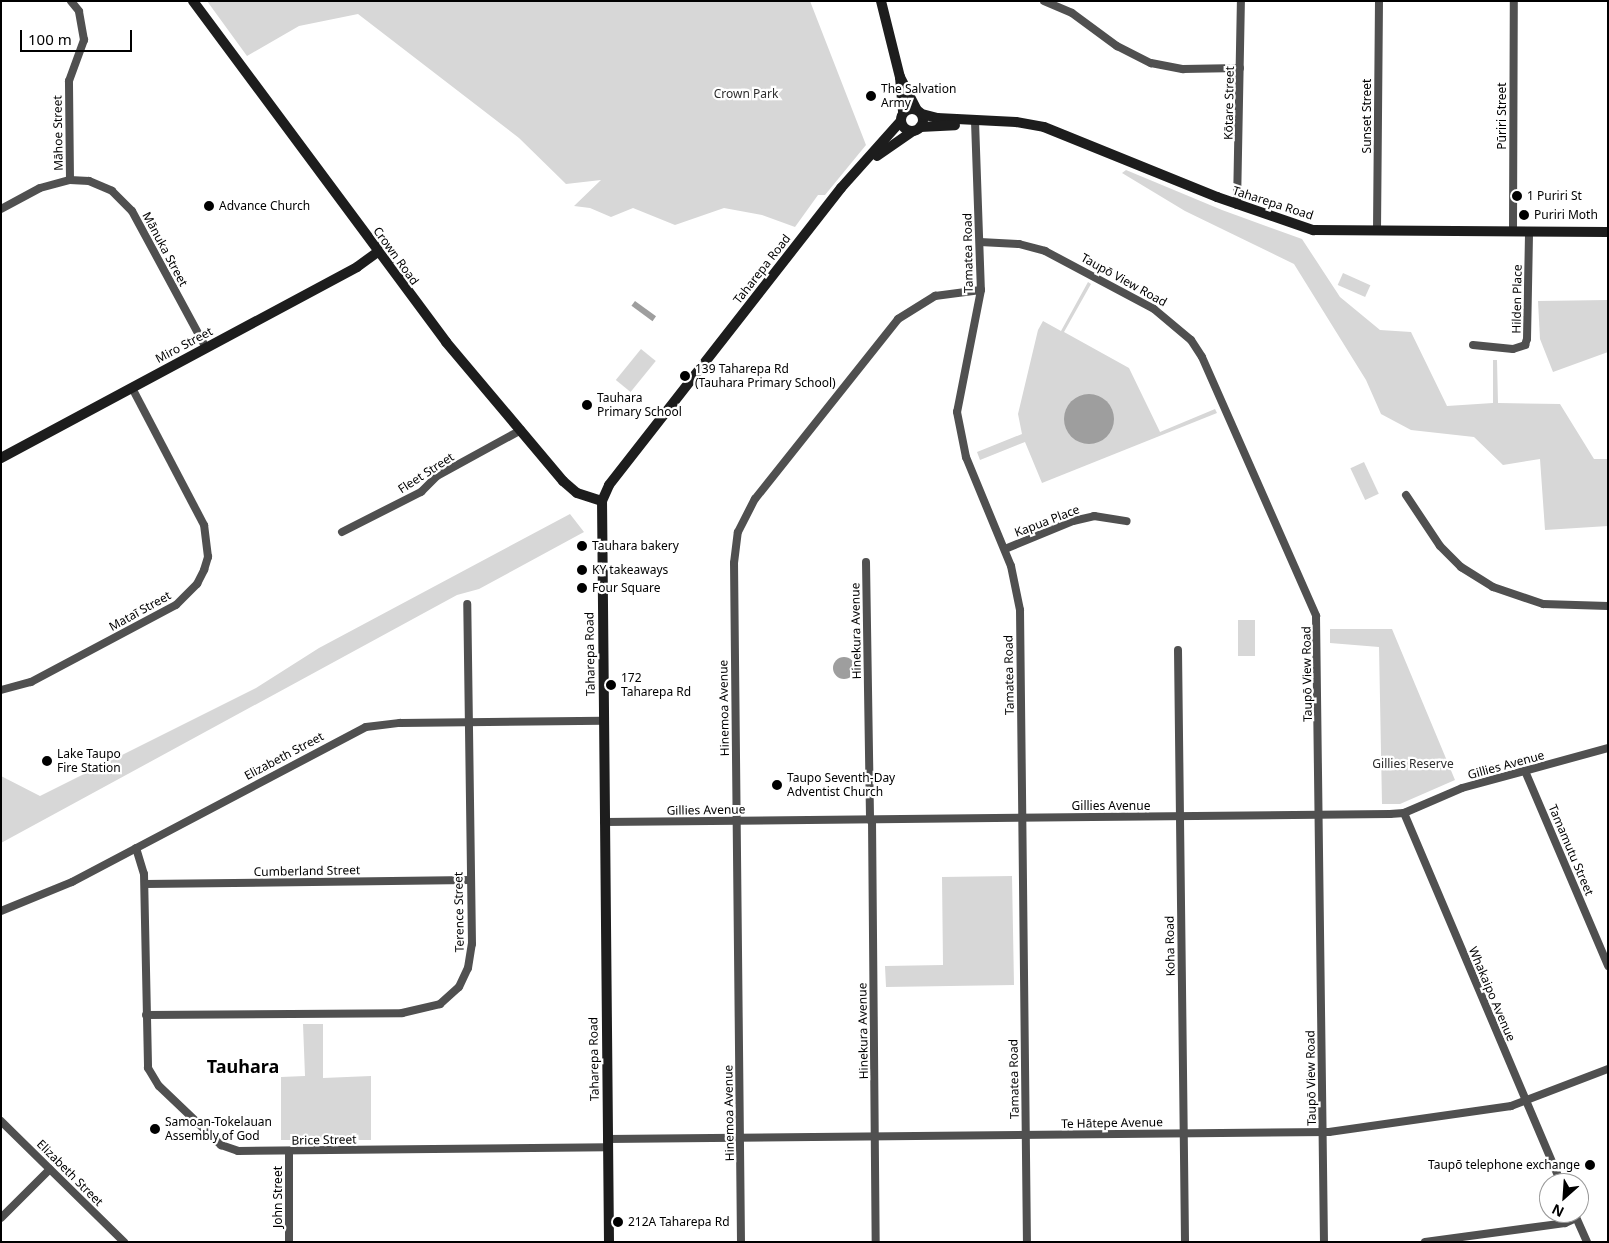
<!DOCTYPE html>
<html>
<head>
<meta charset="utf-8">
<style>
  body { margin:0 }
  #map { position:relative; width:1609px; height:1243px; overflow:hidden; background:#fff; font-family:"Noto Sans",sans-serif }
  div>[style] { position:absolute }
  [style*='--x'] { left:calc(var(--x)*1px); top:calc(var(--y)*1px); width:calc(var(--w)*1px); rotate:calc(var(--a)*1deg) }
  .green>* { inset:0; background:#d7d7d7; transform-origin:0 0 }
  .water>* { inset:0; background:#9e9e9e; transform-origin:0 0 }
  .round { border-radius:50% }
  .street>* { height:8px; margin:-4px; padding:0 4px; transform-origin:4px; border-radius:4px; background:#505050 }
  .secondary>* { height:10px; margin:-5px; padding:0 5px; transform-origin:5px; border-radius:5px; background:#1d1d1d }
  .secondary>.ring { margin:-5px; padding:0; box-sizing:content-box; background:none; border:10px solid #1d1d1d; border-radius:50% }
  .dots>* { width:14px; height:14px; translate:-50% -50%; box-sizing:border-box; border:2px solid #fff; border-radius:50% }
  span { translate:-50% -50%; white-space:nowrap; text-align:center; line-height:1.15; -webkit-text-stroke:4.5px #fff; paint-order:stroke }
  .poi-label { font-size:12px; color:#000 }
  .left { translate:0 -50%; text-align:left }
  .right { translate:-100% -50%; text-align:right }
  .park-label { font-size:12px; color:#2e2e2e }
  .street-label { font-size:12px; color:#000 }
  .district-label { font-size:18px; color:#000; font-weight:700 }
  .frame { position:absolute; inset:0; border:2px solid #000; pointer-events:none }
  .north { position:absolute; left:1539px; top:1173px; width:50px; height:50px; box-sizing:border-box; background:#fff; border:1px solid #999; border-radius:50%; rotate:206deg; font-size:14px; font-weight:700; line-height:20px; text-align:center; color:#000 }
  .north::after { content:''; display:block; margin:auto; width:18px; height:22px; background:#000; clip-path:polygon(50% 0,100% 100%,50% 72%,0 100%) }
  .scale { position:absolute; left:20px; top:30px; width:112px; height:22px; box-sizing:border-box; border:2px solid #000; border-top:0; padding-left:6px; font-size:15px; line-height:18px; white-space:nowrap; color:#000; -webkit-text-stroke:4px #fff; paint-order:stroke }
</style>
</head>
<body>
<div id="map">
  <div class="green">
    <i style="clip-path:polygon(207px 1px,810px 1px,866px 145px,825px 195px,818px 195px,795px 227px,762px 215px,724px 208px,675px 225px,633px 208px,611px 217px,590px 208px,574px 206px,601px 180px,566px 184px,519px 138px,358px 14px,299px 26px,247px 56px)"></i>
    <i style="clip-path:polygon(1126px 170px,1222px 210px,1302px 239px,1340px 297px,1380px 330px,1411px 332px,1447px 406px,1493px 403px,1493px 360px,1497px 360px,1498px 403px,1560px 404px,1594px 459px,1608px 459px,1608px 526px,1545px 530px,1540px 459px,1503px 465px,1474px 437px,1411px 430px,1381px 414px,1366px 380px,1294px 264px,1185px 211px,1122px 173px)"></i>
    <i style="left:1343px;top:273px;width:30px;height:13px;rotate:24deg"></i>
    <i style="clip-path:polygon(1088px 282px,1091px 284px,1064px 332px,1129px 368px,1160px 432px,1215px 409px,1217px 413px,1042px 483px,1025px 442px,980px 460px,977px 452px,1022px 434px,1018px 414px,1038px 330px,1043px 321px,1061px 331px)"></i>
    <i style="clip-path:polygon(1608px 300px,1608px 352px,1553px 372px,1540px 339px,1538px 301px)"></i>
    <i style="left:641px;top:349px;width:19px;height:40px;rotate:39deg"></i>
    <i style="left:1364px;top:462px;width:35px;height:15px;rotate:65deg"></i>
    <i style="clip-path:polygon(570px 514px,584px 532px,479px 589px,457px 595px,1px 843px,1px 776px,40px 796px,256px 688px,319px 648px)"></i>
    <i style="left:1238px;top:620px;width:17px;height:36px"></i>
    <i style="clip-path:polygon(1330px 629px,1392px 629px,1455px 780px,1400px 804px,1382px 804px,1379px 647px,1330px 643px)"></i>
    <i style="clip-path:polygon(1012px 876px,1014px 985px,886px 987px,885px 966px,943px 965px,942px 877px)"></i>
    <i style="clip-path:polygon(303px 1024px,323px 1024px,323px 1078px,371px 1076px,371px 1140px,281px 1140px,281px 1077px,305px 1076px)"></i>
  </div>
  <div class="water">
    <i style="left:635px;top:301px;width:26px;height:6px;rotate:36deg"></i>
    <i class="round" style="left:1064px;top:394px;width:50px;height:50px"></i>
    <i class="round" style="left:833px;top:657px;width:22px;height:22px"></i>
  </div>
  <div class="street">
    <i style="--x:1044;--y:1;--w:30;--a:23"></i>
    <i style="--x:1072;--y:13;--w:56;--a:36.3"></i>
    <i style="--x:1117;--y:46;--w:38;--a:27"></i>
    <i style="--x:1151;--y:63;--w:33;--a:11"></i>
    <i style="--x:1183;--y:69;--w:57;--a:-1"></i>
    <i style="--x:975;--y:121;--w:169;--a:88"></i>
    <i style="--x:981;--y:290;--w:124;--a:101.1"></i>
    <i style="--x:957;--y:412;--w:46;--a:78.7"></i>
    <i style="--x:966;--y:457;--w:118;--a:67.6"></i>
    <i style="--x:1011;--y:566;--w:45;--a:78.4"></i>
    <i style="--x:1020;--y:610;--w:632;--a:89.37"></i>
    <i style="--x:70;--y:180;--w:99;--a:-90.6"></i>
    <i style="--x:69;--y:81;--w:44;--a:-69.9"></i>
    <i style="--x:84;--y:40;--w:29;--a:-100"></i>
    <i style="--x:79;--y:11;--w:13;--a:-129"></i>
    <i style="--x:1237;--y:205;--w:204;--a:-88.9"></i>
    <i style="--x:1;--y:209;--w:44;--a:-28.3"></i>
    <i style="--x:40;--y:188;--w:31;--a:-15"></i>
    <i style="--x:70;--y:180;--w:19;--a:3"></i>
    <i style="--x:89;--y:181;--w:25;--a:23"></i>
    <i style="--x:112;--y:191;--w:28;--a:45"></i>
    <i style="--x:132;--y:211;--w:156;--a:61.6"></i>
    <i style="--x:1377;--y:230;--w:229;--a:-89.5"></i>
    <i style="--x:1513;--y:231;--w:230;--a:-89.8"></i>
    <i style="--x:980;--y:242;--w:39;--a:3"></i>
    <i style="--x:1019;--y:244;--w:27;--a:15"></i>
    <i style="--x:1045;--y:251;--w:123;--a:28"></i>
    <i style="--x:1154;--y:309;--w:48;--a:40"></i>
    <i style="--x:1191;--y:340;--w:20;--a:57"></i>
    <i style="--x:1202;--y:357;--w:283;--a:66.2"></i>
    <i style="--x:1316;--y:616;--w:626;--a:89.27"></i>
    <i style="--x:1473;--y:345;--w:40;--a:5.7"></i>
    <i style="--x:1513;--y:349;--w:13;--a:-18"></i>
    <i style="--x:1525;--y:345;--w:6;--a:-72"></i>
    <i style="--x:1527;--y:339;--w:108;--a:-88.9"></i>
    <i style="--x:1406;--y:495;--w:61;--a:56.3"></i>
    <i style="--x:1440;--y:546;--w:30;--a:45"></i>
    <i style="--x:1461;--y:567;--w:38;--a:32"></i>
    <i style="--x:1493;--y:587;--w:53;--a:18.8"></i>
    <i style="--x:1543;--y:604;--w:65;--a:1.8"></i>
    <i style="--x:342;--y:532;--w:89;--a:-26.9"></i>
    <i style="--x:421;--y:492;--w:23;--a:-45"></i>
    <i style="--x:437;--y:476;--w:96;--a:-28.7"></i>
    <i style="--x:1005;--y:549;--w:74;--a:-22.4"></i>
    <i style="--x:1073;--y:521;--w:22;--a:-13"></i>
    <i style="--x:1094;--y:516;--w:33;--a:9"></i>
    <i style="--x:866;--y:562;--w:258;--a:89.1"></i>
    <i style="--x:1178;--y:650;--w:592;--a:89.32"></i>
    <i style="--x:1;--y:690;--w:31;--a:-15"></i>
    <i style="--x:31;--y:682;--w:164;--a:-28"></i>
    <i style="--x:176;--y:605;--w:30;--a:-45"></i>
    <i style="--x:197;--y:584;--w:16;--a:-63"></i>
    <i style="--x:204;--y:570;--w:14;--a:-73"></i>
    <i style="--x:208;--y:557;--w:32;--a:-97"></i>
    <i style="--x:204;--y:525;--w:155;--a:-117.7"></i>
    <i style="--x:1525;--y:771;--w:212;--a:66.9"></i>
    <i style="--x:1404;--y:813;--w:402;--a:67"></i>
    <i style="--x:872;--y:820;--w:422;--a:89.5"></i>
    <i style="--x:604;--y:822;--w:786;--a:-0.58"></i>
    <i style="--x:1390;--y:814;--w:14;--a:-4"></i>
    <i style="--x:1404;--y:813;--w:63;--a:-23.3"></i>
    <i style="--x:1462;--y:788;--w:151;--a:-15.3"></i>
    <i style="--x:136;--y:848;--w:27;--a:73"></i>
    <i style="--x:144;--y:874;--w:194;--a:88.8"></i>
    <i style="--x:148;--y:1068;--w:21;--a:59"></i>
    <i style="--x:159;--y:1086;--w:86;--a:43.6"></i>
    <i style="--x:221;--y:1145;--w:18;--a:19"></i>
    <i style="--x:238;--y:1151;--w:369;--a:-0.6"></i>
    <i style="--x:145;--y:884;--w:325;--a:-0.7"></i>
    <i style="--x:1;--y:911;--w:77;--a:-22.2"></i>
    <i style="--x:72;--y:882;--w:332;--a:-27.8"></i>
    <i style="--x:366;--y:727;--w:34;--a:-7"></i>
    <i style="--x:400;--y:723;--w:203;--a:-0.6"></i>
    <i style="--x:146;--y:1015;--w:256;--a:-0.4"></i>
    <i style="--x:402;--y:1013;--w:39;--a:-13"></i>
    <i style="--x:440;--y:1004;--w:25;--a:-42"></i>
    <i style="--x:459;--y:987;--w:21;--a:-65"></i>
    <i style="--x:468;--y:968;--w:24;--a:-81"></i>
    <i style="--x:472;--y:944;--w:340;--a:-90.8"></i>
    <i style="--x:1;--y:1121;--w:173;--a:44.5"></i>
    <i style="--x:607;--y:1139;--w:722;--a:-0.56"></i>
    <i style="--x:1329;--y:1132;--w:184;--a:-8.1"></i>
    <i style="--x:1511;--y:1106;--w:104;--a:-20.9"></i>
    <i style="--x:289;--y:1151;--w:91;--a:90"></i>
    <i style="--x:1575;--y:1215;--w:30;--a:66"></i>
    <i style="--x:1;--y:1218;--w:69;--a:-45"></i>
    <i style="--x:741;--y:1242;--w:679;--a:-90.59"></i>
    <i style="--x:734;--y:563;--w:31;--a:-83"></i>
    <i style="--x:738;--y:532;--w:37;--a:-63"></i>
    <i style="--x:755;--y:499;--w:230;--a:-51.5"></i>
    <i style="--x:898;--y:319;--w:44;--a:-31.9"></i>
    <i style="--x:935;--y:296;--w:46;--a:-7.4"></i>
    <i style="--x:1425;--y:1242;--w:141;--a:-7.7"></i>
    <i style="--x:1565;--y:1223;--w:12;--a:-24"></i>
  </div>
  <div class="secondary">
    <i style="--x:193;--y:1;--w:425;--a:53.4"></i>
    <i style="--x:446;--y:342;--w:182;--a:49.9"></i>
    <i style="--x:563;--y:481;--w:18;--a:41"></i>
    <i style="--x:577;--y:493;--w:26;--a:18"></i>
    <i style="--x:881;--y:1;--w:78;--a:76"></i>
    <i style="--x:900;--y:77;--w:35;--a:85"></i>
    <i style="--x:900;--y:77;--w:36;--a:63"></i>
    <i class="ring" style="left:901px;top:109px;width:12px;height:12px"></i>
    <i style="--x:922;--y:114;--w:16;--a:15"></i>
    <i style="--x:937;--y:118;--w:79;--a:2.9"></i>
    <i style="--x:1016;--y:122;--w:28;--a:10"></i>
    <i style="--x:1044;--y:127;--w:187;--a:22"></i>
    <i style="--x:1217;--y:197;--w:102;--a:19"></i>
    <i style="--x:1313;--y:230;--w:295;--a:0.4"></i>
    <i style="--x:920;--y:127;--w:35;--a:-3"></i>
    <i style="--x:877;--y:156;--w:44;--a:-34.8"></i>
    <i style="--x:1;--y:458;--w:404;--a:-28.2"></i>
    <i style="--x:357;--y:267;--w:26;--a:-36"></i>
    <i style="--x:609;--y:1242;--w:741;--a:-90.54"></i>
    <i style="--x:602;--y:501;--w:17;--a:-66"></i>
    <i style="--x:609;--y:485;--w:377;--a:-52"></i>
    <i style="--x:841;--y:188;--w:89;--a:-48.2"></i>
  </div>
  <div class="dots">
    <i style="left:871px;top:96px;background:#000"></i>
    <i style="left:1517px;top:196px;background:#000"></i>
    <i style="left:209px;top:206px;background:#000"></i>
    <i style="left:1524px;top:215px;background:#000"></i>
    <i style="left:685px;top:376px;background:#000"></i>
    <i style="left:587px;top:405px;background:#000"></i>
    <i style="left:582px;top:546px;background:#000"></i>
    <i style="left:582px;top:570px;background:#000"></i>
    <i style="left:582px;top:588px;background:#000"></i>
    <i style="left:611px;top:685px;background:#000"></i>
    <i style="left:47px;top:761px;background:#000"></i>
    <i style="left:777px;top:785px;background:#000"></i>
    <i style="left:155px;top:1129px;background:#000"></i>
    <i style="left:1590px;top:1165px;background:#000"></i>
    <i style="left:618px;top:1222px;background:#000"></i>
  </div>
  <div class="poi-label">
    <span class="left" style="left:881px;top:96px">The Salvation<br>Army</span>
    <span class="left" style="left:1527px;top:196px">1 Puriri St</span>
    <span class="left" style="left:219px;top:206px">Advance Church</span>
    <span class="left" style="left:1534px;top:215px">Puriri Moth</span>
    <span class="left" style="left:695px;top:376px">139 Taharepa Rd<br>(Tauhara Primary School)</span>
    <span class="left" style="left:597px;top:405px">Tauhara<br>Primary School</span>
    <span class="left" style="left:592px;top:546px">Tauhara bakery</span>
    <span class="left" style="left:592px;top:570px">KY takeaways</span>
    <span class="left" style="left:592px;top:588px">Four Square</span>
    <span class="left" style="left:621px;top:685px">172<br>Taharepa Rd</span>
    <span class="left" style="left:57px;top:761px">Lake Taupo<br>Fire Station</span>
    <span class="left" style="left:787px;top:785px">Taupo Seventh-Day<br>Adventist Church</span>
    <span class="left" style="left:165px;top:1129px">Samoan-Tokelauan<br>Assembly of God</span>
    <span class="right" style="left:1580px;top:1165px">Taupō telephone exchange</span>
    <span class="left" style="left:628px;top:1222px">212A Taharepa Rd</span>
  </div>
  <div class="park-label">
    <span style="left:746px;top:94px">Crown Park</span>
    <span style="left:1413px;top:764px">Gillies Reserve</span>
  </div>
  <div class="street-label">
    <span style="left:1229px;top:103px;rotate:-89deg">Kōtare Street</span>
    <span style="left:1367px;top:116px;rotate:-90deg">Sunset Street</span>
    <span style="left:1502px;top:116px;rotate:-90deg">Pūriri Street</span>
    <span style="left:58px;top:133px;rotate:-91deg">Māhoe Street</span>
    <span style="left:1273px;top:203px;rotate:18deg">Taharepa Road</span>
    <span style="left:165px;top:249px;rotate:62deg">Mānuka Street</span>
    <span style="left:968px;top:253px;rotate:-91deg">Tamatea Road</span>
    <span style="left:396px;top:256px;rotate:54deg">Crown Road</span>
    <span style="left:762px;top:269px;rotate:-52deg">Taharepa Road</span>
    <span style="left:1124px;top:280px;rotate:29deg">Taupō View Road</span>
    <span style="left:1517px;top:299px;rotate:-89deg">Hilden Place</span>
    <span style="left:184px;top:345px;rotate:-28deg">Miro Street</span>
    <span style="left:426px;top:473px;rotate:-33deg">Fleet Street</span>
    <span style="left:1047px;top:521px;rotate:-21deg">Kapua Place</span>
    <span style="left:140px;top:611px;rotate:-29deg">Mataī Street</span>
    <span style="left:856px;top:631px;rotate:-91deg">Hinekura Avenue</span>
    <span style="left:590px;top:654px;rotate:-91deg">Taharepa Road</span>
    <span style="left:1307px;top:674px;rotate:-91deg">Taupō View Road</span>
    <span style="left:1009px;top:675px;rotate:-91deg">Tamatea Road</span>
    <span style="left:724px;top:708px;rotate:-91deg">Hinemoa Avenue</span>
    <span style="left:284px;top:756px;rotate:-28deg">Elizabeth Street</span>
    <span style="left:1506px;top:765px;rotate:-15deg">Gillies Avenue</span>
    <span style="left:1111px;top:806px">Gillies Avenue</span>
    <span style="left:706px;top:810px;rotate:-1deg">Gillies Avenue</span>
    <span style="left:1571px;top:850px;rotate:67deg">Tamamutu Street</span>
    <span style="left:307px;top:871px;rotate:-1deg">Cumberland Street</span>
    <span style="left:459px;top:912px;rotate:-91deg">Terence Street</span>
    <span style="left:1170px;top:946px;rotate:-91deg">Koha Road</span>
    <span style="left:1492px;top:994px;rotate:67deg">Whakaipo Avenue</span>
    <span style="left:863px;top:1031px;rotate:-91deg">Hinekura Avenue</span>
    <span style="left:594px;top:1059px;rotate:-91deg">Taharepa Road</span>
    <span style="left:1311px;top:1078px;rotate:-91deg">Taupō View Road</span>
    <span style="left:1014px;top:1079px;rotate:-91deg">Tamatea Road</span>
    <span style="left:729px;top:1113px;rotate:-91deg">Hinemoa Avenue</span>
    <span style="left:1112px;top:1123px;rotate:-1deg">Te Hātepe Avenue</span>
    <span style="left:324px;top:1140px;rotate:-1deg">Brice Street</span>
    <span style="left:70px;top:1173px;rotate:45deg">Elizabeth Street</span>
    <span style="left:278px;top:1197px;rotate:-90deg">John Street</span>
  </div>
  <div class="district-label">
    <span style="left:243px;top:1066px">Tauhara</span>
  </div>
  <div class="frame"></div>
  <div class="north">N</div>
  <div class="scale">100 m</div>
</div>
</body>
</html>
